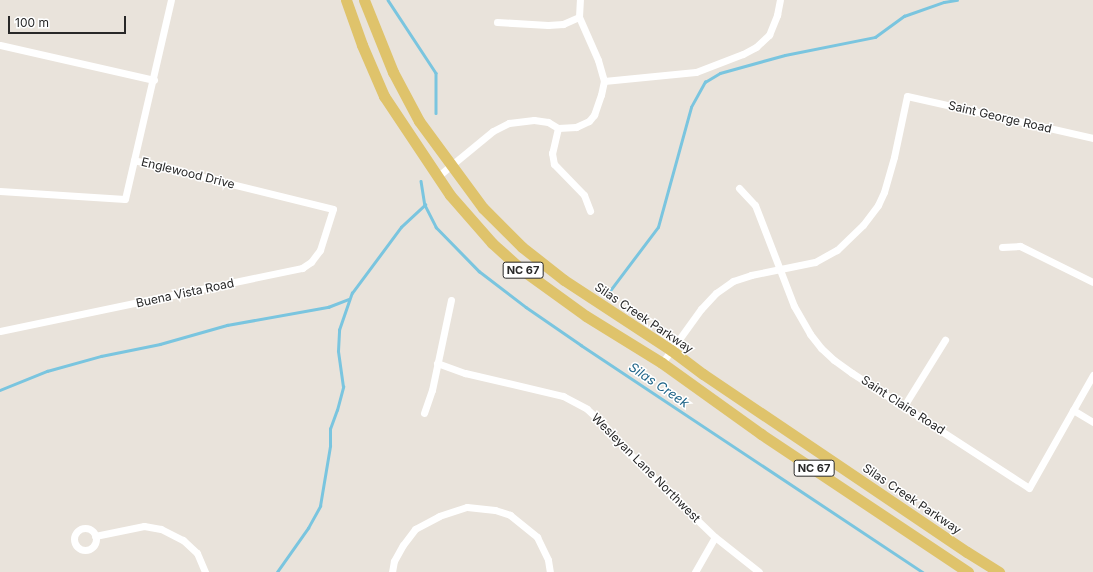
<!DOCTYPE html>
<html>
<head>
<meta charset="utf-8">
<style>
  body { margin:0 }
  #map { position:relative; width:1093px; height:572px; overflow:hidden; background:#e9e3db; font-family:Inter,sans-serif }
  div>[style] { position:absolute }
  [style*='--x'] { left:calc(var(--x)*1px); top:calc(var(--y)*1px); width:calc(var(--w)*1px); rotate:calc(var(--a)*1deg) }
  .stream>* { height:2.5px; margin:-1.25px; padding:0 1.25px; transform-origin:1.25px; border-radius:1.25px; background:#7ac5df }
  .minor>* { height:7px; margin:-3.5px; padding:0 3.5px; transform-origin:3.5px; border-radius:3.5px; background:#fff }
  .minor>.ring { margin:-3.5px; padding:0; box-sizing:content-box; background:none; border:7px solid #fff; border-radius:50% }
  .primary>* { height:11px; margin:-5.5px; padding:0 5.5px; transform-origin:5.5px; border-radius:5.5px; background:#dfc36b }
  span { translate:-50% -50%; white-space:nowrap; text-align:center; line-height:1.15; -webkit-text-stroke:3px #fff; paint-order:stroke }
  .shield-label span { padding:1px 3px; background:#fff; border:1px solid; border-radius:3px; -webkit-text-stroke-width:0 }
  .shield-label { font-size:11px; color:#282828; font-weight:700 }
  .street-label { font-size:12px; color:#282828 }
  .water-label { font-size:13px; color:#1d6387; font-style:italic }
  .scale { position:absolute; left:8px; top:16px; width:118px; height:18px; box-sizing:border-box; border:2px solid #282828; border-top:0; padding-left:5px; font-size:12px; line-height:14px; white-space:nowrap; color:#282828; -webkit-text-stroke:3px #fff; paint-order:stroke }
</style>
</head>
<body>
<div id="map">
  <div class="stream">
    <i style="--x:388;--y:0;--w:87;--a:56.7"></i>
    <i style="--x:436;--y:73;--w:40;--a:90"></i>
    <i style="--x:421;--y:181;--w:24;--a:81"></i>
    <i style="--x:425;--y:205;--w:25;--a:63"></i>
    <i style="--x:436;--y:227;--w:62;--a:45.7"></i>
    <i style="--x:479;--y:271;--w:59;--a:37.5"></i>
    <i style="--x:526;--y:307;--w:67;--a:34.6"></i>
    <i style="--x:581;--y:345;--w:410;--a:33.6"></i>
    <i style="--x:609;--y:292;--w:81;--a:-53"></i>
    <i style="--x:658;--y:227;--w:124;--a:-74.6"></i>
    <i style="--x:691;--y:107;--w:29;--a:-61"></i>
    <i style="--x:705;--y:82;--w:17;--a:-31"></i>
    <i style="--x:720;--y:73;--w:67;--a:-15.5"></i>
    <i style="--x:785;--y:55;--w:92;--a:-11.3"></i>
    <i style="--x:875;--y:37;--w:36;--a:-36"></i>
    <i style="--x:904;--y:16;--w:42;--a:-19.3"></i>
    <i style="--x:944;--y:2;--w:13;--a:-9"></i>
    <i style="--x:0;--y:390;--w:51;--a:-22"></i>
    <i style="--x:47;--y:371;--w:56;--a:-15.5"></i>
    <i style="--x:101;--y:356;--w:60;--a:-11.5"></i>
    <i style="--x:160;--y:344;--w:70;--a:-15.8"></i>
    <i style="--x:227;--y:325;--w:103;--a:-10.1"></i>
    <i style="--x:328;--y:307;--w:22;--a:-21"></i>
    <i style="--x:277;--y:572;--w:54;--a:-54.8"></i>
    <i style="--x:308;--y:528;--w:25;--a:-61"></i>
    <i style="--x:320;--y:506;--w:61;--a:-80.5"></i>
    <i style="--x:330;--y:446;--w:17;--a:-90"></i>
    <i style="--x:330;--y:429;--w:20;--a:-70"></i>
    <i style="--x:337;--y:410;--w:24;--a:-75"></i>
    <i style="--x:343;--y:387;--w:36;--a:-98"></i>
    <i style="--x:338;--y:351;--w:21;--a:-87"></i>
    <i style="--x:339;--y:330;--w:39;--a:-71"></i>
    <i style="--x:352;--y:293;--w:82;--a:-53.4"></i>
    <i style="--x:401;--y:227;--w:33;--a:-43"></i>
  </div>
  <div class="minor">
    <i style="--x:497;--y:22;--w:51;--a:3.4"></i>
    <i style="--x:548;--y:25;--w:15;--a:-4"></i>
    <i style="--x:563;--y:24;--w:17;--a:-24"></i>
    <i style="--x:0;--y:45;--w:158;--a:12.8"></i>
    <i style="--x:604;--y:81;--w:92;--a:-5.6"></i>
    <i style="--x:696;--y:72;--w:50;--a:-21"></i>
    <i style="--x:743;--y:54;--w:15;--a:-28"></i>
    <i style="--x:756;--y:47;--w:18;--a:-43"></i>
    <i style="--x:769;--y:35;--w:22;--a:-68"></i>
    <i style="--x:777;--y:15;--w:15;--a:-79"></i>
    <i style="--x:558;--y:128;--w:26;--a:103"></i>
    <i style="--x:552;--y:153;--w:11;--a:80"></i>
    <i style="--x:554;--y:164;--w:43;--a:45.9"></i>
    <i style="--x:584;--y:195;--w:17;--a:69"></i>
    <i style="--x:437;--y:177;--w:72;--a:-39.4"></i>
    <i style="--x:493;--y:131;--w:18;--a:-27"></i>
    <i style="--x:509;--y:123;--w:25;--a:-7"></i>
    <i style="--x:534;--y:120;--w:14;--a:8"></i>
    <i style="--x:548;--y:122;--w:12;--a:31"></i>
    <i style="--x:558;--y:128;--w:18;--a:-3"></i>
    <i style="--x:576;--y:127;--w:14;--a:-25"></i>
    <i style="--x:589;--y:121;--w:8;--a:-50"></i>
    <i style="--x:594;--y:115;--w:21;--a:-71"></i>
    <i style="--x:601;--y:95;--w:14;--a:-78"></i>
    <i style="--x:604;--y:81;--w:22;--a:-106"></i>
    <i style="--x:598;--y:60;--w:47;--a:-113.8"></i>
    <i style="--x:579;--y:17;--w:17;--a:-87"></i>
    <i style="--x:739;--y:188;--w:23;--a:47"></i>
    <i style="--x:755;--y:205;--w:108;--a:68.9"></i>
    <i style="--x:794;--y:306;--w:32;--a:60"></i>
    <i style="--x:810;--y:334;--w:18;--a:52"></i>
    <i style="--x:821;--y:348;--w:18;--a:43"></i>
    <i style="--x:834;--y:360;--w:22;--a:36"></i>
    <i style="--x:852;--y:373;--w:211;--a:33"></i>
    <i style="--x:1029;--y:488;--w:130;--a:-60.5"></i>
    <i style="--x:0;--y:191;--w:125;--a:3.7"></i>
    <i style="--x:125;--y:199;--w:204;--a:-77"></i>
    <i style="--x:1002;--y:247;--w:18;--a:-3"></i>
    <i style="--x:1020;--y:246;--w:81;--a:26.3"></i>
    <i style="--x:0;--y:331;--w:309;--a:-11.8"></i>
    <i style="--x:302;--y:268;--w:11;--a:-34"></i>
    <i style="--x:311;--y:262;--w:15;--a:-53"></i>
    <i style="--x:320;--y:250;--w:43;--a:-72.4"></i>
    <i style="--x:333;--y:209;--w:205;--a:-166.2"></i>
    <i style="--x:437;--y:363;--w:30;--a:20"></i>
    <i style="--x:465;--y:373;--w:101;--a:13.2"></i>
    <i style="--x:563;--y:396;--w:27;--a:28"></i>
    <i style="--x:587;--y:409;--w:25;--a:43"></i>
    <i style="--x:605;--y:426;--w:28;--a:49"></i>
    <i style="--x:623;--y:447;--w:58;--a:45"></i>
    <i style="--x:664;--y:488;--w:71;--a:43.9"></i>
    <i style="--x:715;--y:537;--w:56;--a:38.5"></i>
    <i style="--x:662;--y:363;--w:67;--a:-54.2"></i>
    <i style="--x:701;--y:309;--w:22;--a:-47"></i>
    <i style="--x:716;--y:293;--w:21;--a:-35"></i>
    <i style="--x:733;--y:281;--w:19;--a:-18"></i>
    <i style="--x:751;--y:275;--w:65;--a:-11.5"></i>
    <i style="--x:815;--y:262;--w:25;--a:-29"></i>
    <i style="--x:837;--y:250;--w:36;--a:-44"></i>
    <i style="--x:863;--y:225;--w:25;--a:-53"></i>
    <i style="--x:878;--y:205;--w:14;--a:-65"></i>
    <i style="--x:884;--y:192;--w:36;--a:-74"></i>
    <i style="--x:894;--y:157;--w:62;--a:-78"></i>
    <i style="--x:907;--y:96;--w:191;--a:12.7"></i>
    <i style="--x:904;--y:406;--w:78;--a:-58.2"></i>
    <i style="--x:1073;--y:410;--w:23;--a:31"></i>
    <i style="--x:424;--y:413;--w:24;--a:-71"></i>
    <i style="--x:432;--y:390;--w:92;--a:-78.1"></i>
    <i class="ring" style="left:74px;top:528px;width:15px;height:15px"></i>
    <i style="--x:95;--y:536;--w:50;--a:-11.5"></i>
    <i style="--x:144;--y:526;--w:17;--a:10"></i>
    <i style="--x:161;--y:529;--w:25;--a:27"></i>
    <i style="--x:183;--y:540;--w:19;--a:43"></i>
    <i style="--x:197;--y:553;--w:21;--a:67"></i>
    <i style="--x:392;--y:572;--w:11;--a:-80"></i>
    <i style="--x:394;--y:561;--w:18;--a:-61"></i>
    <i style="--x:403;--y:545;--w:20;--a:-53"></i>
    <i style="--x:415;--y:529;--w:27;--a:-28"></i>
    <i style="--x:439;--y:516;--w:29;--a:-18"></i>
    <i style="--x:467;--y:507;--w:28;--a:6"></i>
    <i style="--x:495;--y:510;--w:16;--a:18"></i>
    <i style="--x:510;--y:515;--w:35;--a:39"></i>
    <i style="--x:537;--y:537;--w:25;--a:64"></i>
    <i style="--x:548;--y:560;--w:12;--a:81"></i>
    <i style="--x:695;--y:572;--w:40;--a:-60.3"></i>
  </div>
  <div class="primary">
    <i style="--x:346;--y:0;--w:48;--a:70.4"></i>
    <i style="--x:362;--y:45;--w:56;--a:66.7"></i>
    <i style="--x:384;--y:96;--w:119;--a:56.3"></i>
    <i style="--x:450;--y:195;--w:64;--a:48.8"></i>
    <i style="--x:492;--y:243;--w:39;--a:42"></i>
    <i style="--x:521;--y:269;--w:80;--a:35.9"></i>
    <i style="--x:586;--y:316;--w:89;--a:31.7"></i>
    <i style="--x:662;--y:363;--w:122;--a:35.6"></i>
    <i style="--x:761;--y:434;--w:249;--a:33.7"></i>
    <i style="--x:364;--y:0;--w:78;--a:68.1"></i>
    <i style="--x:393;--y:72;--w:55;--a:62"></i>
    <i style="--x:419;--y:121;--w:108;--a:53.7"></i>
    <i style="--x:483;--y:208;--w:55;--a:45"></i>
    <i style="--x:522;--y:247;--w:53;--a:38.2"></i>
    <i style="--x:564;--y:280;--w:128;--a:33.2"></i>
    <i style="--x:671;--y:350;--w:40;--a:37"></i>
    <i style="--x:703;--y:374;--w:318;--a:34"></i>
    <i style="--x:967;--y:552;--w:38;--a:32"></i>
  </div>
  <div class="shield-label">
    <span style="left:523px;top:270px">NC 67</span>
    <span style="left:814px;top:468px">NC 67</span>
  </div>
  <div class="street-label">
    <span style="left:1000px;top:117px;rotate:13deg">Saint George Road</span>
    <span style="left:188px;top:173px;rotate:14deg">Englewood Drive</span>
    <span style="left:185px;top:293px;rotate:-12deg">Buena Vista Road</span>
    <span style="left:644px;top:318px;rotate:34deg">Silas Creek Parkway</span>
    <span style="left:903px;top:405px;rotate:33deg">Saint Claire Road</span>
    <span style="left:646px;top:468px;rotate:45deg">Wesleyan Lane Northwest</span>
    <span style="left:912px;top:499px;rotate:34deg">Silas Creek Parkway</span>
  </div>
  <div class="water-label">
    <span style="left:659px;top:385px;rotate:34deg">Silas Creek</span>
  </div>
  <div class="scale">100 m</div>
</div>
</body>
</html>
